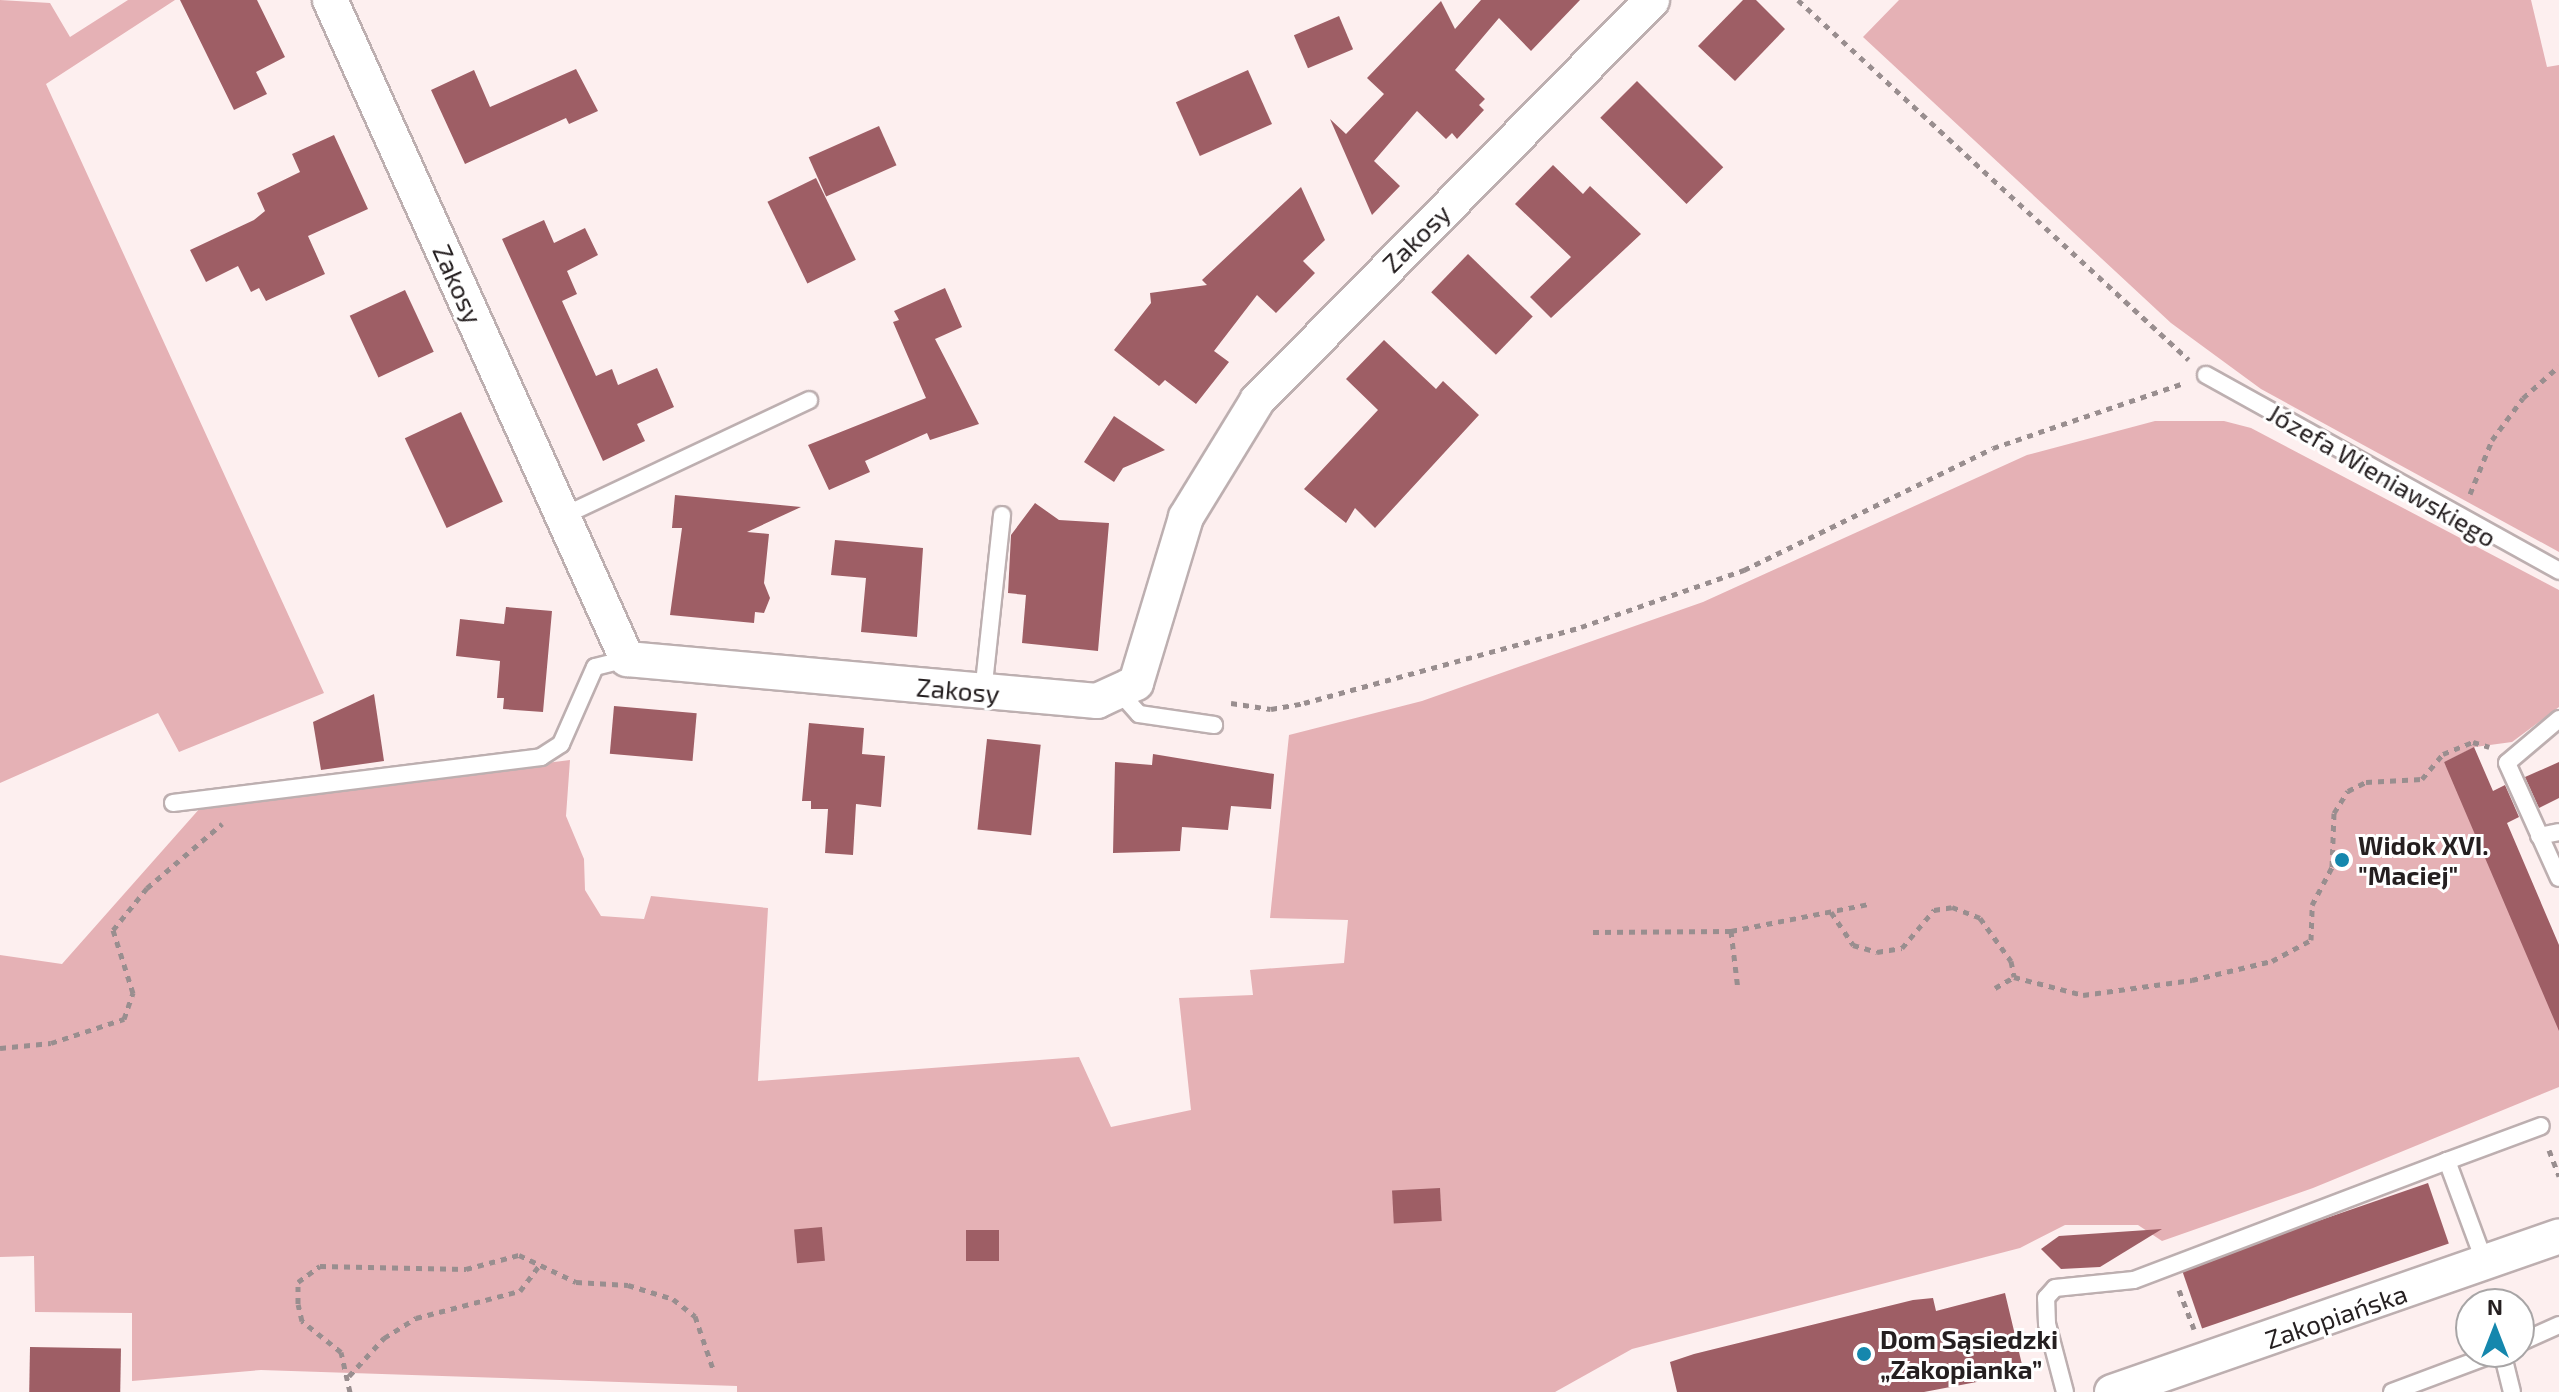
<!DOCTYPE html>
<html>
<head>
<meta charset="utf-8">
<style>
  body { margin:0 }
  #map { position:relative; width:2559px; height:1392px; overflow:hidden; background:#fdefef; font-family:"Exo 2",sans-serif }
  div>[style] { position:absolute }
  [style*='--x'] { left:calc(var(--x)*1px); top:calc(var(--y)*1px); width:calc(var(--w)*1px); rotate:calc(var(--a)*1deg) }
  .green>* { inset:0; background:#e5b1b5 }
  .building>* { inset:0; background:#9e5e65; transform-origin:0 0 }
  .path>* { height:5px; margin-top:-2.5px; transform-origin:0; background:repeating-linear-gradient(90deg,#998e8f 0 6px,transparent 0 12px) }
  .roads { filter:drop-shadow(2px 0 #bdafb0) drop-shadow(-2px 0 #bdafb0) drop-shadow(0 2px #bdafb0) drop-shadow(0 -2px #bdafb0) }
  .service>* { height:16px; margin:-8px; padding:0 8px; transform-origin:8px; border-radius:8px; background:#fff }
  .minor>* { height:34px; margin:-17px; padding:0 17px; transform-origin:17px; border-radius:17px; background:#fff }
  .dots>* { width:22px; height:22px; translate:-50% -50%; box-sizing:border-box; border:4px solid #fff; border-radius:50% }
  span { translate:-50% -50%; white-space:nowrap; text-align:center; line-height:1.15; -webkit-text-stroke:6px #fff; paint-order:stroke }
  .street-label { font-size:26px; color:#251f20 }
  .poi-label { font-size:26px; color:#251f20; font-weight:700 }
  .left { translate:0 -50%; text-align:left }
  .north { position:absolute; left:2455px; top:1288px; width:80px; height:80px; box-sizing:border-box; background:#fff; border:2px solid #a8a5a6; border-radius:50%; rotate:0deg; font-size:22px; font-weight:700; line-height:32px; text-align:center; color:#251f20 }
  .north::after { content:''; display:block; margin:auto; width:28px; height:36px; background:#1587ad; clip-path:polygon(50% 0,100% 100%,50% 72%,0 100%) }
</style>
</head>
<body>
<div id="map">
  <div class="green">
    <i style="clip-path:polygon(0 0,50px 3px,70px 37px,128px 0,175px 0,46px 84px,324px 693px,179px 752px,158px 713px,0 783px)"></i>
    <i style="clip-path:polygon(1899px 0,2531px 0,2547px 67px,2559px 65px,2559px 552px,2261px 389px,2171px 323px,1863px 37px)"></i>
    <i style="clip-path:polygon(2155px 421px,2224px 421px,2251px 428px,2559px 590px,2559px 707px,2512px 742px,2475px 747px,2444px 762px,2559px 989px,2559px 1087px,2313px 1188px,2162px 1241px,2138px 1225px,2065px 1225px,2020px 1248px,1632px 1349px,1555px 1392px,737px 1392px,737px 1386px,261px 1370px,132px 1381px,132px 1313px,35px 1312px,34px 1256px,0 1257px,0 955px,62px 964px,201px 807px,570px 760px,566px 816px,584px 859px,585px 890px,601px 916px,644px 919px,651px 896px,768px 908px,758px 1081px,1079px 1057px,1111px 1127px,1191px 1110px,1179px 998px,1253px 995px,1250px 970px,1344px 963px,1348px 920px,1270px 918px,1289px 735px,1422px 701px,1703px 602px,2027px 455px)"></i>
  </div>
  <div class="building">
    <i style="clip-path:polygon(180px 0,257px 0,285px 57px,256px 72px,267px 94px,234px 110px)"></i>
    <i style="clip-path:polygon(1481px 0,1580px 0,1531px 51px,1499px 18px,1455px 70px,1485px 99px,1479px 105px,1484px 110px,1457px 139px,1452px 133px,1446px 139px,1417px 111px,1374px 161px,1400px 186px,1372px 215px,1330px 119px,1346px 134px,1384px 94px,1367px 78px,1441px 1px,1455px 29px)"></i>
    <i style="clip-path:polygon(1743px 0,1756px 0,1785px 29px,1735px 81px,1698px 46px)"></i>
    <i style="left:1339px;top:16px;width:36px;height:49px;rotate:67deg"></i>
    <i style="clip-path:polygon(576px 69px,598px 111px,569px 124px,566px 118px,465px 164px,431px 90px,474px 70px,490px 107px)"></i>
    <i style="left:1248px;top:70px;width:59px;height:79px;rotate:66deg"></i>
    <i style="left:1637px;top:81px;width:122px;height:52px;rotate:45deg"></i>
    <i style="left:879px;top:126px;width:43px;height:77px;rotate:66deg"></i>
    <i style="clip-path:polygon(334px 135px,368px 209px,308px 236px,325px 274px,266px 301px,259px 288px,251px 292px,238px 266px,206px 282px,190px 250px,254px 220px,265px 211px,257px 193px,300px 172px,292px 154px)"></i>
    <i style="clip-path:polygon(1553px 165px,1583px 194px,1590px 186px,1641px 234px,1551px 318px,1530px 297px,1571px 257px,1515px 204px)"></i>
    <i style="left:816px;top:178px;width:91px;height:54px;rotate:64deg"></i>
    <i style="clip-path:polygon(1301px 187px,1325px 240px,1303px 261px,1315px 273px,1276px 313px,1257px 295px,1214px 351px,1229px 362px,1196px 404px,1165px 380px,1159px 386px,1114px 350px,1151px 303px,1150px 293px,1207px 285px,1202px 280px)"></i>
    <i style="clip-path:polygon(544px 220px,554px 243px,585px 228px,598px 255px,567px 271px,577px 294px,562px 301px,596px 376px,612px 369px,618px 385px,657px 368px,674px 407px,637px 424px,645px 441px,603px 461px,502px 239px)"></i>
    <i style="left:1468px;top:254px;width:90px;height:53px;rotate:44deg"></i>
    <i style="clip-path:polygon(945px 288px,962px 327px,935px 339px,979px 424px,930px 440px,927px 433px,865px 461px,870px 472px,829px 490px,808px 445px,926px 398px,893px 322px,899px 320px,894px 311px)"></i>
    <i style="left:405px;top:290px;width:68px;height:61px;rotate:65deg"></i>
    <i style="clip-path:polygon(1384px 340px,1436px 389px,1443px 381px,1479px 415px,1375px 528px,1355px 508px,1346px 523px,1304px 489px,1378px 410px,1346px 379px)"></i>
    <i style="left:461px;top:412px;width:99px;height:62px;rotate:65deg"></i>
    <i style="clip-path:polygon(1114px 416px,1165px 450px,1123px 468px,1114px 482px,1084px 462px)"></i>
    <i style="clip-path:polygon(675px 495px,801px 507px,747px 532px,769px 534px,764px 583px,770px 598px,764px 613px,755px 612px,754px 623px,670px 615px,682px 528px,672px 528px)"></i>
    <i style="clip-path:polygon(1035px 503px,1059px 520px,1109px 523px,1098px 651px,1022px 643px,1026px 595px,1008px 593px,1011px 535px)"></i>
    <i style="clip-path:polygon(835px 540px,923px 548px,917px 637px,861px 632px,866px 578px,831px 575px)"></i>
    <i style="clip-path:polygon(506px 607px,552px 611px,543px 712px,503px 709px,504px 698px,497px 698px,500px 661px,456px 656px,460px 619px,504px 624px)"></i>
    <i style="clip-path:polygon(374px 694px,384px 761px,321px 770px,313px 722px)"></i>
    <i style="left:614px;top:706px;width:83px;height:48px;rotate:5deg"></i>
    <i style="clip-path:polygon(809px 723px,864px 728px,862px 754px,885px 756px,881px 807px,856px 804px,853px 855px,825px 853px,828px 809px,811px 809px,811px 801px,802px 801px)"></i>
    <i style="left:987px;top:739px;width:54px;height:91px;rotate:6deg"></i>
    <i style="clip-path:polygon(2474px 747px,2493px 791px,2505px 785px,2519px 817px,2507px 823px,2559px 945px,2559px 1031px,2444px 762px)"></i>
    <i style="clip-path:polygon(1153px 754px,1274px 774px,1271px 809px,1231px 806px,1228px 830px,1182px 827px,1180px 851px,1113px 853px,1115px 762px,1152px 765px)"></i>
    <i style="clip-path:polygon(2559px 762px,2559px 798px,2539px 808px,2525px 777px)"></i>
    <i style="left:2428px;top:1183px;width:64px;height:261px;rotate:71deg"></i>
    <i style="left:1440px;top:1188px;width:33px;height:48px;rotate:87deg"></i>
    <i style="left:822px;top:1227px;width:34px;height:28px;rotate:85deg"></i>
    <i style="clip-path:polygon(2162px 1229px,2100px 1267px,2061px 1269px,2041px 1249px,2059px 1236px)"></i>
    <i style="left:966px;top:1230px;width:33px;height:31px"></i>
    <i style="clip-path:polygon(2005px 1293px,2024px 1373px,1924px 1392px,1677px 1392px,1670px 1362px,1694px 1354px,1913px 1300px,1933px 1298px,1936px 1311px)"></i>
    <i style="left:30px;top:1347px;width:91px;height:45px;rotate:1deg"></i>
  </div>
  <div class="path">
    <i style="--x:1798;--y:0;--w:531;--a:42.64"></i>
    <i style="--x:2470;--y:494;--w:58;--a:-67.8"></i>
    <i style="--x:2492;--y:440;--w:52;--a:-53.6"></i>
    <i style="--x:2523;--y:398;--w:48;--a:-41.6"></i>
    <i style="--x:1231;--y:703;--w:40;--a:8.5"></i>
    <i style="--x:1271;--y:709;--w:34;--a:-10"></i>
    <i style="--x:1304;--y:703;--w:287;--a:-15.3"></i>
    <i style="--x:1581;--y:627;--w:173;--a:-19.3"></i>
    <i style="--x:1744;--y:570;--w:277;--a:-26.1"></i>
    <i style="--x:1993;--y:448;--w:199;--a:-18.8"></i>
    <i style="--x:1831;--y:912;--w:40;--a:56"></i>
    <i style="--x:1853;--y:945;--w:25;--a:16"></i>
    <i style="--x:1877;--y:952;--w:25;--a:-9"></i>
    <i style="--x:1902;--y:948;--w:50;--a:-49.9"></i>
    <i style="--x:1934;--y:910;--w:18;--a:-9"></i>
    <i style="--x:1952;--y:907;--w:30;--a:21"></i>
    <i style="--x:1980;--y:918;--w:53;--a:54.2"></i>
    <i style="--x:2011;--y:961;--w:16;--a:79"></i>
    <i style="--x:2014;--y:977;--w:71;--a:14.6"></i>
    <i style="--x:2083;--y:995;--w:110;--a:-7.8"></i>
    <i style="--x:2192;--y:980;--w:82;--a:-13.4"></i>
    <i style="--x:2272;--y:961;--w:44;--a:-28.3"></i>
    <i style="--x:2311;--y:940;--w:35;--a:-88"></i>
    <i style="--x:2312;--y:905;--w:43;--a:-62.2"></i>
    <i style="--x:2332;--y:867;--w:54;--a:-87.9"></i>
    <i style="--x:2334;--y:813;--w:26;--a:-58"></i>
    <i style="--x:2348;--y:791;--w:20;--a:-27"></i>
    <i style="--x:2366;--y:782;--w:56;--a:-3.1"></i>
    <i style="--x:2422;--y:779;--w:33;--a:-50"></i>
    <i style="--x:2443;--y:754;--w:32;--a:-22"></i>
    <i style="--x:2473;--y:742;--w:17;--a:17"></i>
    <i style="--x:1731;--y:931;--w:59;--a:83.2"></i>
    <i style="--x:1593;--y:932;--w:138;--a:-0.4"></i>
    <i style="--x:1731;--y:931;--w:141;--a:-11.1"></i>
    <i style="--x:1995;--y:988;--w:22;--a:-30"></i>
    <i style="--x:0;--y:1048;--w:51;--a:-5.6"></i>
    <i style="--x:51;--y:1043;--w:77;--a:-18.2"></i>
    <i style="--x:124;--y:1019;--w:28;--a:-71"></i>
    <i style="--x:133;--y:993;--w:66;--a:-107.6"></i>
    <i style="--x:113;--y:930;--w:54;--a:-51"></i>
    <i style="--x:147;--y:888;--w:99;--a:-40.5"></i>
    <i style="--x:2549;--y:1150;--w:28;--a:69"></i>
    <i style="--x:2179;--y:1290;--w:42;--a:69"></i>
    <i style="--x:349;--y:1376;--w:52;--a:-47.4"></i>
    <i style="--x:384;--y:1338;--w:38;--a:-32"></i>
    <i style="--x:416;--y:1318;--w:107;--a:-14.6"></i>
    <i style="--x:520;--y:1291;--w:31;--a:-53"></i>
    <i style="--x:350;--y:1392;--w:41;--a:-102.7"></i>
    <i style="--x:341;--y:1352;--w:50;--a:-141.5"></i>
    <i style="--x:302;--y:1321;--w:17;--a:-103"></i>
    <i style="--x:298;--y:1304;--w:22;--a:-90"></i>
    <i style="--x:298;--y:1282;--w:27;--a:-36"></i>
    <i style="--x:320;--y:1266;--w:146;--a:1.2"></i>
    <i style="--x:466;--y:1269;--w:55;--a:-14.8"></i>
    <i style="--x:519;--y:1255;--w:63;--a:25.3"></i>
    <i style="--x:576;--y:1282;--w:52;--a:3.3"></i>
    <i style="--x:628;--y:1285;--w:47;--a:17.3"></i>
    <i style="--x:673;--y:1299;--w:28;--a:38"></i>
    <i style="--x:695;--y:1316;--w:56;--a:71.2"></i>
  </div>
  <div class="roads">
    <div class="service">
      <i style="--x:2206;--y:375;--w:404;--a:29"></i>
      <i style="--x:563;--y:516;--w:272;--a:-25.2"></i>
      <i style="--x:983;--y:693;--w:179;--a:-83.9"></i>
      <i style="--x:1121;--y:694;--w:27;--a:48"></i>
      <i style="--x:1139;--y:714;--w:76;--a:8.3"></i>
      <i style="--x:2559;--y:719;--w:68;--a:139.8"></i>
      <i style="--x:2507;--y:763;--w:126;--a:65.7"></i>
      <i style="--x:173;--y:803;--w:371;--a:-7.1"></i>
      <i style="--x:541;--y:757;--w:24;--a:-33"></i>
      <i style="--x:561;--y:744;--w:84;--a:-66.2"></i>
      <i style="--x:595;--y:667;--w:33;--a:-14"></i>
      <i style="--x:2539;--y:836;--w:20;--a:-11"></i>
      <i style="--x:2485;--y:1263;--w:109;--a:-110.4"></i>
      <i style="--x:2447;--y:1161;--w:100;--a:-20.4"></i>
      <i style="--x:2519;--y:1343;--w:44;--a:-24.2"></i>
      <i style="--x:2502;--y:1352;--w:41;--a:76"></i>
      <i style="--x:2065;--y:1392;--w:70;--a:-104.8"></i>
      <i style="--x:2047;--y:1324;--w:26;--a:-92"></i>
      <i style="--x:2046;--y:1298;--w:13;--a:-48"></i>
      <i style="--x:2055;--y:1288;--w:79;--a:-5.8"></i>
      <i style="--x:2134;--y:1280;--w:335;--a:-20.8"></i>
      <i style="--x:2392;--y:1392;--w:114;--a:-20.5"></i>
    </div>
    <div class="minor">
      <i style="--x:330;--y:0;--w:723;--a:65.74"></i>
      <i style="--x:627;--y:659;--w:472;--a:5.1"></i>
      <i style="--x:1097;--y:701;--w:43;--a:-24.8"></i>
      <i style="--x:1136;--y:683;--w:173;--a:-73.2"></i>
      <i style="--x:1186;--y:517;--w:136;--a:-58.5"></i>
      <i style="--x:1257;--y:401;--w:563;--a:-45.43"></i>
      <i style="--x:2112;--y:1392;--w:473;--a:-19.2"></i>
    </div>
  </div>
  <div class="dots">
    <i style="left:2342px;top:860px;background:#1587ad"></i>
    <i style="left:1864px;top:1354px;background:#1587ad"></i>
  </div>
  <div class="street-label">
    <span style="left:1416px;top:238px;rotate:-45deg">Zakosy</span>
    <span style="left:458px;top:284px;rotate:66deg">Zakosy</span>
    <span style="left:2382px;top:475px;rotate:30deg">Józefa Wieniawskiego</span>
    <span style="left:958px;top:690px;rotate:5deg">Zakosy</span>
    <span style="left:2336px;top:1316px;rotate:-19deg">Zakopiańska</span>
  </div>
  <div class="poi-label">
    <span class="left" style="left:2358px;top:860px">Widok XVI.<br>"Maciej"</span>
    <span class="left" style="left:1880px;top:1354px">Dom Sąsiedzki<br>„Zakopianka”</span>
  </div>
  <div class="north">N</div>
</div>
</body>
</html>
